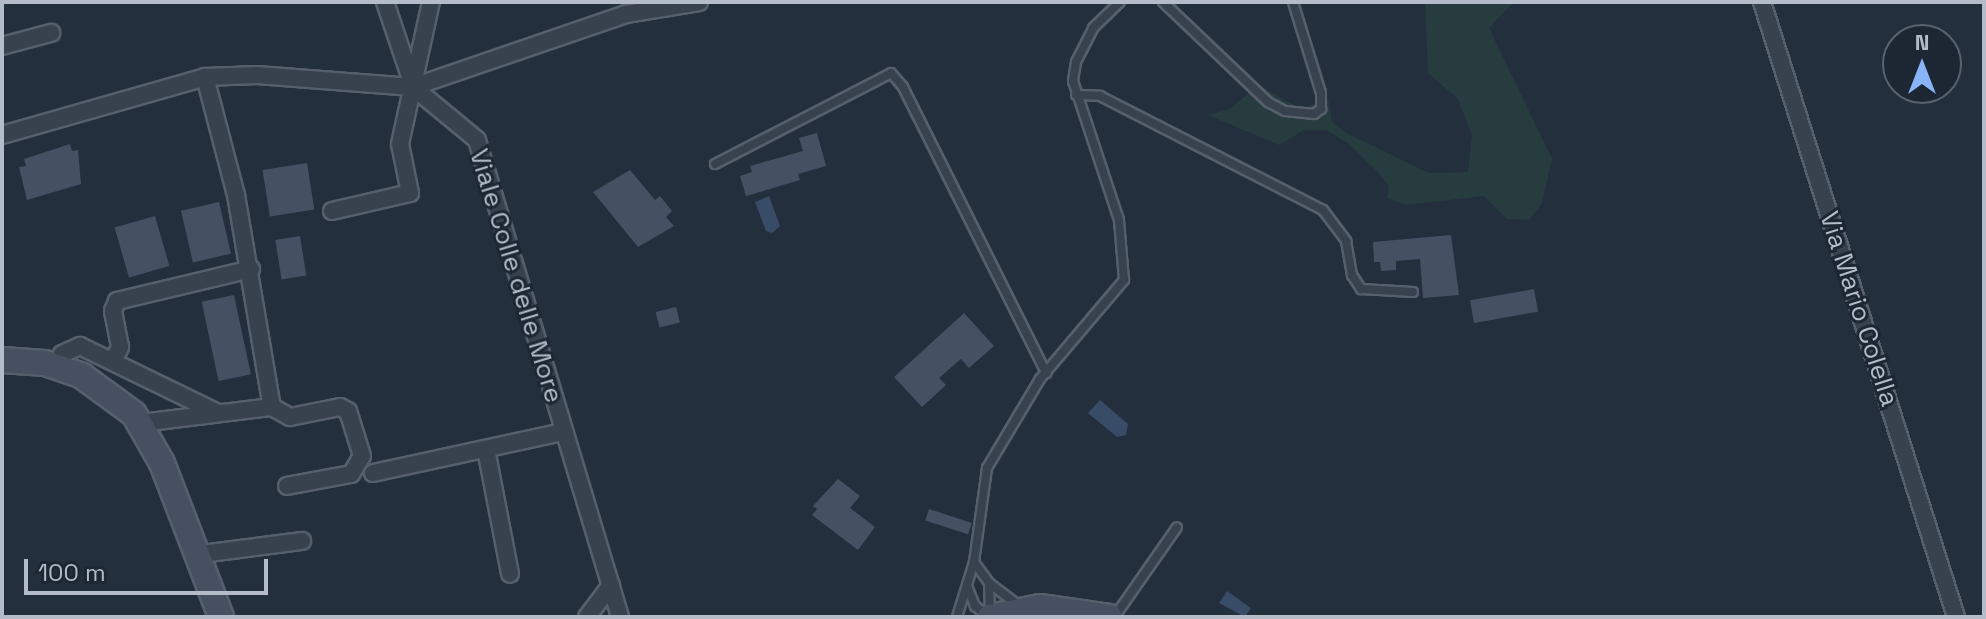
<!DOCTYPE html>
<html>
<head>
<meta charset="utf-8">
<style>
  body { margin:0 }
  #map { position:relative; width:1986px; height:619px; overflow:hidden; background:#242f3e; font-family:"Space Grotesk",sans-serif }
  div>[style] { position:absolute }
  [style*='--x'] { left:calc(var(--x)*1px); top:calc(var(--y)*1px); width:calc(var(--w)*1px); rotate:calc(var(--a)*1deg) }
  .green>* { inset:0; background:#263c3f }
  .water>* { inset:0; background:#394c67 }
  .building>* { inset:0; background:#455162; transform-origin:0 0 }
  .roads { filter:drop-shadow(2px 0 #565f6c) drop-shadow(-2px 0 #565f6c) drop-shadow(0 2px #565f6c) drop-shadow(0 -2px #565f6c) }
  .service>* { height:8px; margin:-4px; padding:0 4px; transform-origin:4px; border-radius:4px; background:#38414e }
  .minor>* { height:16px; margin:-8px; padding:0 8px; transform-origin:8px; border-radius:8px; background:#38414e }
  .secondary>* { height:24px; margin:-12px; padding:0 12px; transform-origin:12px; border-radius:12px; background:#465061 }
  span { translate:-50% -50%; white-space:nowrap; text-align:center; line-height:1.15; -webkit-text-stroke:6px #1d2633; paint-order:stroke }
  .street-label { font-size:26px; color:#b4bcc9 }
  .frame { position:absolute; inset:0; border:4px solid #b4bcc9; pointer-events:none }
  .north { position:absolute; left:1882px; top:24px; width:80px; height:80px; box-sizing:border-box; background:#1d2633; border:2px solid #59626f; border-radius:50%; rotate:0deg; font-size:22px; font-weight:700; line-height:32px; text-align:center; color:#b4bcc9 }
  .north::after { content:''; display:block; margin:auto; width:28px; height:36px; background:#8ab4f8; clip-path:polygon(50% 0,100% 100%,50% 72%,0 100%) }
  .scale { position:absolute; left:24px; top:559px; width:244px; height:36px; box-sizing:border-box; border:4px solid #b4bcc9; border-top:0; padding-left:10px; font-size:24px; line-height:28px; white-space:nowrap; color:#b4bcc9; -webkit-text-stroke:6px #1d2633; paint-order:stroke }
</style>
</head>
<body>
<div id="map">
  <div class="green">
    <i style="clip-path:polygon(1425px 2px,1514px 2px,1489px 28px,1552px 159px,1542px 203px,1529px 220px,1507px 219px,1484px 196px,1405px 205px,1387px 198px,1389px 186px,1379px 173px,1349px 144px,1326px 130px,1304px 130px,1279px 145px,1208px 115px,1230px 109px,1258px 85px,1301px 109px,1328px 98px,1332px 122px,1348px 134px,1429px 173px,1468px 172px,1472px 136px,1458px 99px,1428px 73px)"></i>
  </div>
  <div class="water">
    <i style="clip-path:polygon(769px 196px,780px 226px,772px 233px,766px 231px,755px 202px)"></i>
    <i style="clip-path:polygon(1100px 400px,1128px 424px,1126px 435px,1117px 437px,1088px 413px)"></i>
    <i style="clip-path:polygon(1227px 591px,1251px 608px,1245px 617px,1219px 603px)"></i>
  </div>
  <div class="building">
    <i style="clip-path:polygon(817px 133px,826px 166px,798px 174px,800px 180px,746px 196px,740px 176px,752px 172px,750px 166px,803px 151px,799px 138px)"></i>
    <i style="clip-path:polygon(70px 144px,72px 151px,78px 150px,81px 184px,27px 200px,19px 167px,26px 166px,24px 159px)"></i>
    <i style="left:307px;top:163px;width:47px;height:45px;rotate:81deg"></i>
    <i style="clip-path:polygon(630px 170px,655px 200px,660px 196px,672px 211px,666px 217px,674px 226px,638px 247px,593px 192px)"></i>
    <i style="left:219px;top:202px;width:53px;height:39px;rotate:77deg"></i>
    <i style="left:155px;top:216px;width:52px;height:42px;rotate:74deg"></i>
    <i style="clip-path:polygon(1451px 235px,1459px 295px,1423px 298px,1420px 259px,1396px 261px,1396px 270px,1381px 271px,1380px 262px,1374px 262px,1373px 242px)"></i>
    <i style="left:300px;top:236px;width:40px;height:25px;rotate:81deg"></i>
    <i style="left:1534px;top:289px;width:23px;height:65px;rotate:80deg"></i>
    <i style="left:234px;top:295px;width:81px;height:33px;rotate:78deg"></i>
    <i style="left:676px;top:307px;width:16px;height:21px;rotate:76deg"></i>
    <i style="clip-path:polygon(964px 313px,994px 346px,969px 368px,961px 359px,939px 378px,946px 385px,922px 407px,894px 377px)"></i>
    <i style="clip-path:polygon(838px 479px,860px 496px,850px 508px,875px 527px,858px 550px,812px 515px,817px 509px,813px 506px)"></i>
    <i style="left:929px;top:509px;width:45px;height:12px;rotate:18deg"></i>
  </div>
  <div class="roads">
    <div class="service">
      <i style="--x:1163;--y:2;--w:145;--a:43.6"></i>
      <i style="--x:1268;--y:102;--w:19;--a:28"></i>
      <i style="--x:1285;--y:111;--w:29;--a:6"></i>
      <i style="--x:1314;--y:114;--w:9;--a:-36"></i>
      <i style="--x:1321;--y:109;--w:16;--a:-90"></i>
      <i style="--x:1321;--y:93;--w:95;--a:-107.1"></i>
      <i style="--x:1076;--y:95;--w:24;--a:2"></i>
      <i style="--x:1100;--y:96;--w:250;--a:27.1"></i>
      <i style="--x:1323;--y:210;--w:39;--a:53"></i>
      <i style="--x:1346;--y:241;--w:35;--a:80"></i>
      <i style="--x:1352;--y:275;--w:17;--a:57"></i>
      <i style="--x:1361;--y:289;--w:52;--a:3.3"></i>
      <i style="--x:715;--y:164;--w:198;--a:-27.3"></i>
      <i style="--x:891;--y:73;--w:18;--a:49"></i>
      <i style="--x:903;--y:87;--w:320;--a:63.4"></i>
      <i style="--x:974;--y:562;--w:26;--a:54"></i>
      <i style="--x:989;--y:583;--w:39;--a:37"></i>
      <i style="--x:989;--y:584;--w:29;--a:88"></i>
      <i style="--x:967;--y:586;--w:22;--a:68"></i>
      <i style="--x:975;--y:606;--w:16;--a:38"></i>
      <i style="--x:1115;--y:616;--w:108;--a:-55.1"></i>
      <i style="--x:957;--y:617;--w:58;--a:-72.8"></i>
      <i style="--x:974;--y:562;--w:95;--a:-82.1"></i>
      <i style="--x:987;--y:468;--w:104;--a:-59.2"></i>
      <i style="--x:1040;--y:379;--w:130;--a:-49.7"></i>
      <i style="--x:1124;--y:280;--w:60;--a:-94.8"></i>
      <i style="--x:1119;--y:220;--w:146;--a:-108.3"></i>
      <i style="--x:1073;--y:81;--w:19;--a:-81"></i>
      <i style="--x:1076;--y:62;--w:38;--a:-63"></i>
      <i style="--x:1093;--y:28;--w:37;--a:-44"></i>
    </div>
    <div class="minor">
      <i style="--x:385;--y:2;--w:88;--a:71.4"></i>
      <i style="--x:1762;--y:2;--w:645;--a:72.49"></i>
      <i style="--x:2;--y:46;--w:51;--a:-14.9"></i>
      <i style="--x:205;--y:77;--w:122;--a:75.3"></i>
      <i style="--x:236;--y:195;--w:215;--a:80.4"></i>
      <i style="--x:413;--y:87;--w:225;--a:-18.9"></i>
      <i style="--x:626;--y:14;--w:74;--a:-9.3"></i>
      <i style="--x:2;--y:135;--w:211;--a:-15.9"></i>
      <i style="--x:205;--y:77;--w:52;--a:-2.2"></i>
      <i style="--x:257;--y:75;--w:156;--a:4.4"></i>
      <i style="--x:413;--y:87;--w:83;--a:39.6"></i>
      <i style="--x:477;--y:140;--w:498;--a:73.3"></i>
      <i style="--x:332;--y:211;--w:80;--a:-13"></i>
      <i style="--x:410;--y:193;--w:50;--a:-101.5"></i>
      <i style="--x:400;--y:144;--w:145;--a:-77.7"></i>
      <i style="--x:113;--y:361;--w:16;--a:-63"></i>
      <i style="--x:120;--y:347;--w:37;--a:-101"></i>
      <i style="--x:113;--y:311;--w:11;--a:-68"></i>
      <i style="--x:117;--y:301;--w:138;--a:-13.4"></i>
      <i style="--x:59;--y:366;--w:12;--a:-76"></i>
      <i style="--x:62;--y:354;--w:20;--a:-24"></i>
      <i style="--x:80;--y:346;--w:151;--a:25.9"></i>
      <i style="--x:272;--y:407;--w:21;--a:29"></i>
      <i style="--x:290;--y:417;--w:51;--a:-11.3"></i>
      <i style="--x:340;--y:407;--w:9;--a:27"></i>
      <i style="--x:348;--y:411;--w:47;--a:72.7"></i>
      <i style="--x:362;--y:456;--w:21;--a:121"></i>
      <i style="--x:351;--y:474;--w:65;--a:169.4"></i>
      <i style="--x:141;--y:423;--w:132;--a:-7"></i>
      <i style="--x:486;--y:449;--w:127;--a:79.1"></i>
      <i style="--x:373;--y:473;--w:194;--a:-12.2"></i>
      <i style="--x:194;--y:555;--w:109;--a:-7.4"></i>
      <i style="--x:587;--y:617;--w:40;--a:-53"></i>
    </div>
    <div class="secondary">
      <i style="--x:2;--y:360;--w:43;--a:4"></i>
      <i style="--x:45;--y:363;--w:39;--a:19"></i>
      <i style="--x:82;--y:376;--w:64;--a:36.2"></i>
      <i style="--x:134;--y:414;--w:56;--a:60.3"></i>
      <i style="--x:162;--y:463;--w:165;--a:69"></i>
      <i style="--x:990;--y:617;--w:51;--a:-11.3"></i>
      <i style="--x:1040;--y:607;--w:70;--a:8.2"></i>
    </div>
  </div>
  <div class="street-label">
    <span style="left:516px;top:276px;rotate:73deg">Viale Colle delle More</span>
    <span style="left:1859px;top:309px;rotate:72deg">Via Mario Colella</span>
  </div>
  <div class="frame"></div>
  <div class="north">N</div>
  <div class="scale">100 m</div>
</div>
</body>
</html>
